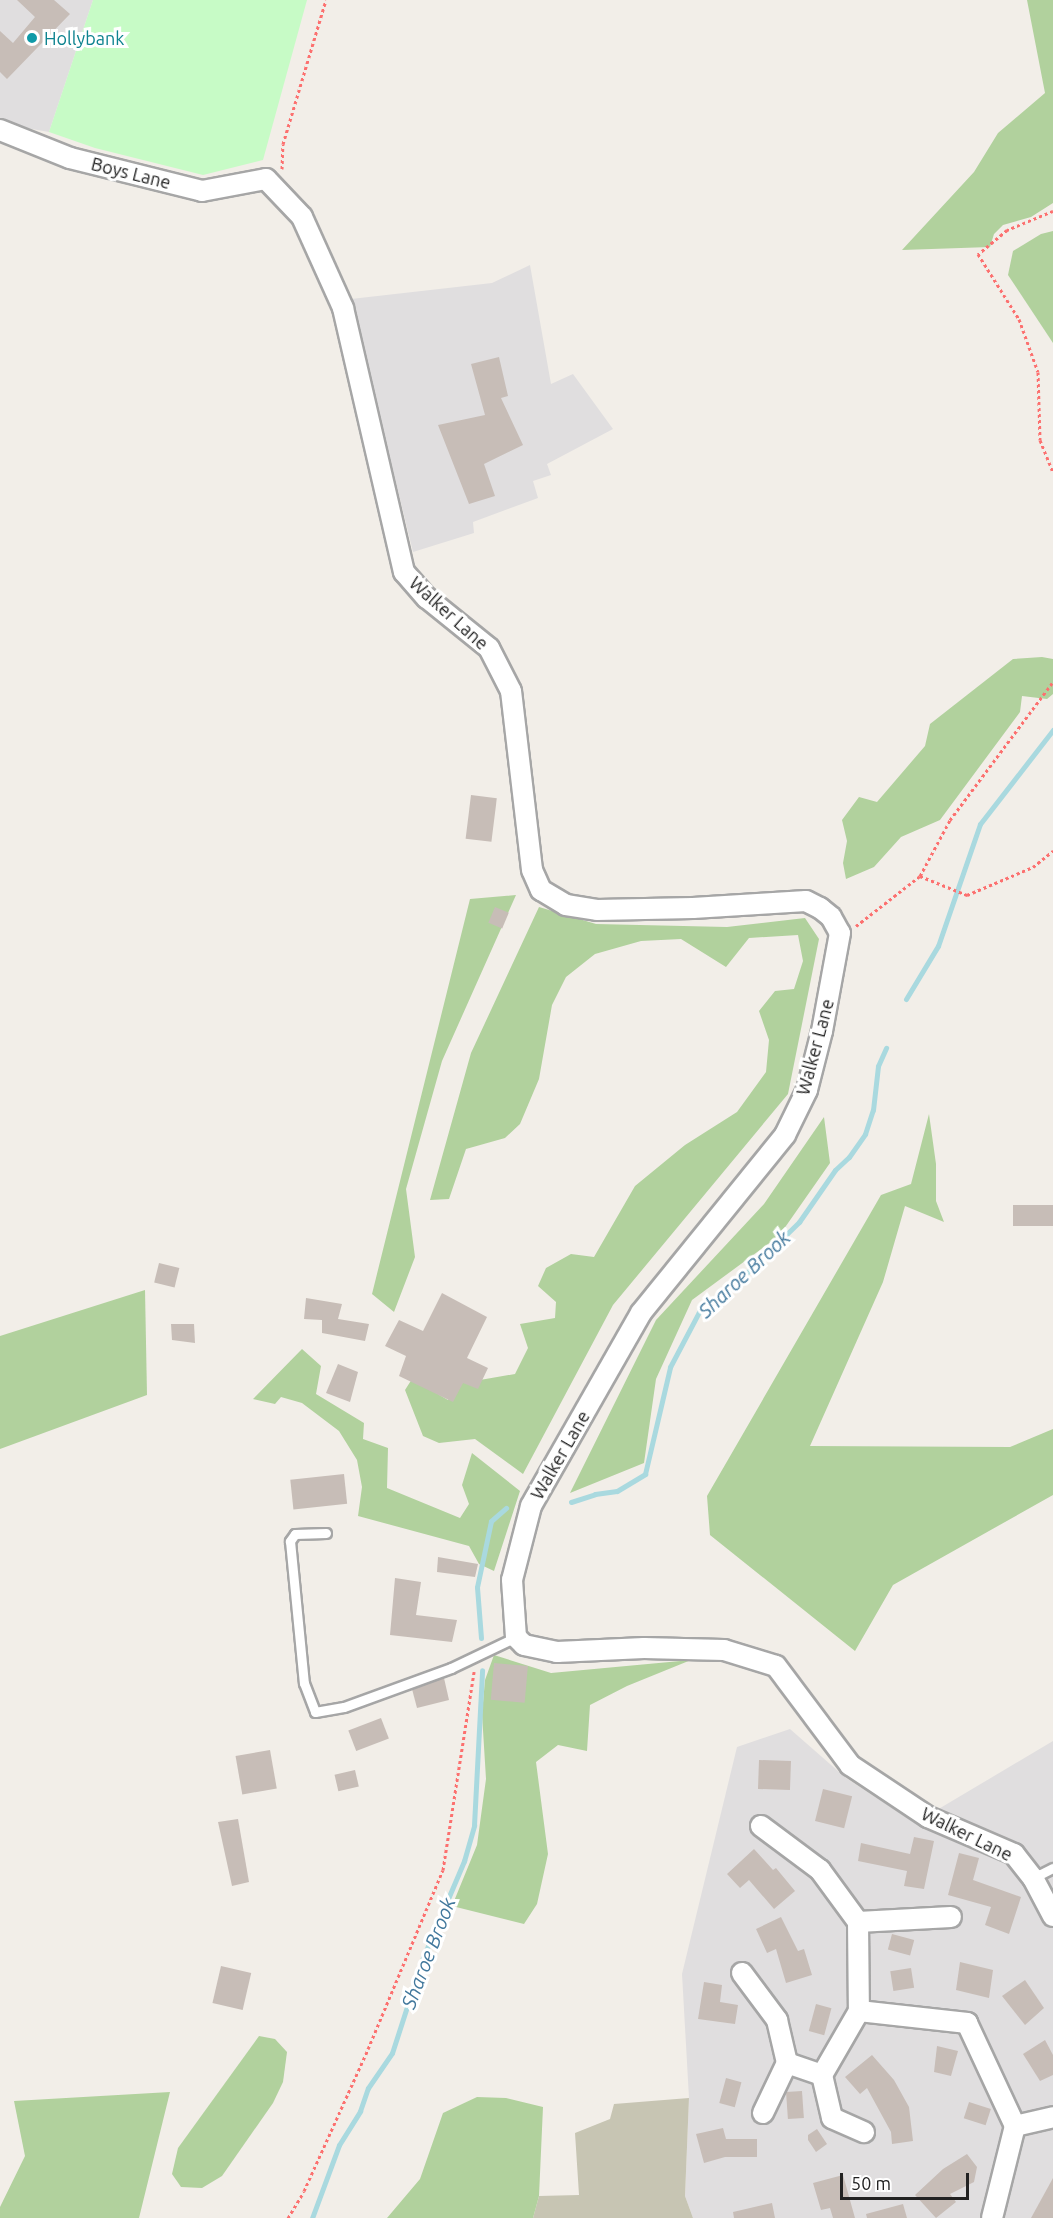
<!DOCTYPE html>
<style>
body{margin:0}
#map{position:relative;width:1053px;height:2218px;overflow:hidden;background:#f2eee8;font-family:Ubuntu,sans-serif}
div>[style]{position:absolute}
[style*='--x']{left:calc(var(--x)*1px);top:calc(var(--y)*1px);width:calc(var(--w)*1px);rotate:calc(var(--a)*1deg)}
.residential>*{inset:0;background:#e0dedf}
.construction>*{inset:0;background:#c7c5b3}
.forest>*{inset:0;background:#b1d19d}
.park>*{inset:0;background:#c7fbc6}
.stream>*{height:5px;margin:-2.5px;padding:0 2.5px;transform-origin:2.5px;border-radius:2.5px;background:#a9d9df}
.building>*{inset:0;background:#c7bdb7;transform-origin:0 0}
.path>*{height:3px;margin-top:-1.5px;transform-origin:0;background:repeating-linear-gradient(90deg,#fc706f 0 3px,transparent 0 6px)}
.roads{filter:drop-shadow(2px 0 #a6a6a6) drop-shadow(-2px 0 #a6a6a6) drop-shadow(0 2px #a6a6a6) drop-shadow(0 -2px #a6a6a6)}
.lane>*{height:9px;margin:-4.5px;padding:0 4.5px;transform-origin:4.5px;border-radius:4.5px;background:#fff}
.street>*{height:20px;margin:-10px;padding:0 10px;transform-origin:10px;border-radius:10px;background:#fff}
.dots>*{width:16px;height:16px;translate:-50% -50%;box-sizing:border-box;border:3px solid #fff;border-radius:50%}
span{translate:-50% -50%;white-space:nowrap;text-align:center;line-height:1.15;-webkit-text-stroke:6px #fff;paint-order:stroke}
.culture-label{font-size:18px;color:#0d838f}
.left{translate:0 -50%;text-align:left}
.street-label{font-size:18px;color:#222}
.water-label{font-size:20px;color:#42789c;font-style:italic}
.scale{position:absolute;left:840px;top:2173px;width:129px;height:27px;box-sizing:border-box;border:3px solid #222;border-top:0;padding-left:8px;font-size:18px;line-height:21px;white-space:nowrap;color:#222;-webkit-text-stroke:4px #fff;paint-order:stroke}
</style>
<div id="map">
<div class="residential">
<div style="clip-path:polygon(0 0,93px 0,49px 132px,21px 127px,0 120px)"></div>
<div style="clip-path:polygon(530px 265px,551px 384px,573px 374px,613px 429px,547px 464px,551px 475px,533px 481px,538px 498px,473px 522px,474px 533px,413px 552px,351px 299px,492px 283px)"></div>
<div style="clip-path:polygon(790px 1729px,846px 1778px,915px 1823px,1053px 1741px,1053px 2218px,693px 2218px,685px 2196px,689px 2098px,682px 1974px,737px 1747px)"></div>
</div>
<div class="construction">
<div style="clip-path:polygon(689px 2098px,685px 2196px,693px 2218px,533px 2218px,539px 2196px,579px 2195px,575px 2133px,610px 2119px,614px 2104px)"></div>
</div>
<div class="forest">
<div style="clip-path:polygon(1027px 0,1053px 0,1053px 203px,1031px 217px,1003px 225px,994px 234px,990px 247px,902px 250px,974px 172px,998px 133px,1045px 93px)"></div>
<div style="clip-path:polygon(1053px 231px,1053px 343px,1008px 275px,1013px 251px,1041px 234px)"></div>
<div style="clip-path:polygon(1042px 657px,1053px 659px,1053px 694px,1047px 699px,1022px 696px,1020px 712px,940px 820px,901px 837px,874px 867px,846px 879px,843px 863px,847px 841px,842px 820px,859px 797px,877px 802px,925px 746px,930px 724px,1013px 659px)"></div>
<div style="clip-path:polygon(516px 895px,442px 1061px,406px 1189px,415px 1257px,394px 1312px,372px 1294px,470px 899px)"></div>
<div style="clip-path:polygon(539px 907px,596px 924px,727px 927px,805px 918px,819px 939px,788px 1094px,613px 1305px,523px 1474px,475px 1439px,439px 1443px,423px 1436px,405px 1390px,412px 1379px,448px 1400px,457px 1384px,515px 1374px,528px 1348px,520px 1324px,555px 1318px,556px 1302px,538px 1286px,546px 1268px,571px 1254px,594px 1257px,635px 1186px,685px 1145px,737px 1112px,766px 1072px,769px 1040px,759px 1011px,775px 991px,794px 989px,803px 961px,798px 935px,749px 938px,726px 967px,681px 939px,641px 941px,595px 954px,566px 977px,552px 1005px,539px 1079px,520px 1124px,505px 1138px,466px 1149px,449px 1199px,430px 1200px,471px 1053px)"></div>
<div style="clip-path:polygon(929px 1114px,936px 1164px,936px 1201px,944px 1222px,905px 1206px,883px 1282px,810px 1446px,1010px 1447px,1053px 1429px,1053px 1495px,893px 1585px,855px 1651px,710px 1535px,707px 1496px,881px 1195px,911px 1184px)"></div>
<div style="clip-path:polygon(824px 1117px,830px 1163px,779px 1236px,692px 1300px,656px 1379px,644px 1463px,570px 1493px,656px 1320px,764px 1204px)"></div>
<div style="clip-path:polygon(145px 1290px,147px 1395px,0 1449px,0 1336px)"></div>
<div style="clip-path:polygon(302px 1349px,321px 1366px,316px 1394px,364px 1423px,363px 1439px,388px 1448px,387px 1488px,460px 1518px,469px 1504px,462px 1485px,472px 1453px,520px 1491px,494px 1571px,479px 1564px,469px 1546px,358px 1516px,362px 1487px,357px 1460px,339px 1431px,302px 1403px,281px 1397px,275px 1404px,253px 1399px)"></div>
<div style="clip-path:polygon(494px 1655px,551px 1673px,691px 1660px,627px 1686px,590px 1705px,587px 1751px,558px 1745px,536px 1762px,548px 1854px,537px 1904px,524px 1924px,452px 1906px,477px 1845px,486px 1779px,482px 1714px,485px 1680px)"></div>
<div style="clip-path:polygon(259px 2036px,275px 2039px,287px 2052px,283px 2082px,273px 2103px,222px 2176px,202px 2188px,181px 2187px,172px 2174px,178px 2148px)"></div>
<div style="clip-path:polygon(170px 2092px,139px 2218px,0 2218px,0 2207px,25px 2156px,14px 2101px)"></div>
<div style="clip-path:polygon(477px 2097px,506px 2098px,543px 2107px,539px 2196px,533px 2218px,387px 2218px,420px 2179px,443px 2113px)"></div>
</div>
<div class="park">
<div style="clip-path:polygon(93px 0,307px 0,263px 160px,203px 175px,95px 148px,49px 132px)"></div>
</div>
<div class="stream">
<div style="--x:906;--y:999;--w:62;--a:-58.9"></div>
<div style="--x:938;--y:946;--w:129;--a:-71"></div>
<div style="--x:980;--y:824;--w:119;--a:-52.2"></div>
<div style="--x:571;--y:1502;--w:25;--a:-18"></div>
<div style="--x:595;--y:1494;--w:22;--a:-8"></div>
<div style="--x:617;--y:1491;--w:33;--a:-31"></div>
<div style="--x:645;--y:1474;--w:110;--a:-76.8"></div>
<div style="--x:670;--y:1367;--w:62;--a:-62.2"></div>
<div style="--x:699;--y:1312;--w:37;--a:-36"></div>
<div style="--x:729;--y:1290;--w:98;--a:-44.2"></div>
<div style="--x:799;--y:1222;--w:63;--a:-55.3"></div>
<div style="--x:835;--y:1170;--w:19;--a:-43"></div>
<div style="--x:849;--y:1157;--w:28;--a:-55"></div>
<div style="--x:865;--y:1134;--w:25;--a:-72"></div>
<div style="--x:873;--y:1110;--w:44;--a:-83.5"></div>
<div style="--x:878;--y:1066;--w:20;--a:-66"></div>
<div style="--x:481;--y:1638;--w:51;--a:-94.5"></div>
<div style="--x:477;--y:1587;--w:67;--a:-78"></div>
<div style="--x:491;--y:1521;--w:20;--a:-41"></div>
<div style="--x:312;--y:2218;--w:78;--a:-69.7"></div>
<div style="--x:339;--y:2145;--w:40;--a:-58"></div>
<div style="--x:360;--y:2111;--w:24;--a:-71"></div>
<div style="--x:368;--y:2088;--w:42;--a:-55.6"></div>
<div style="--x:392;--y:2053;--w:98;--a:-72.1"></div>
<div style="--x:422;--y:1960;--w:108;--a:-67"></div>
<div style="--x:464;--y:1861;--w:37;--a:-74"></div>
<div style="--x:474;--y:1825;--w:155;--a:-87"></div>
</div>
<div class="building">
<div style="clip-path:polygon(17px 0,54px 0,70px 14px,7px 79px,0 72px,0 31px,13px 43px,35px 17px)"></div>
<div style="clip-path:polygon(499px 357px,508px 396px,501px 398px,523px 445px,484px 464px,495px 496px,469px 504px,438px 425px,485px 415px,471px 364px)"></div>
<div style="left:471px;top:795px;width:26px;height:44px;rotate:7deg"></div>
<div style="left:495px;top:907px;width:15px;height:17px;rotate:23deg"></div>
<div style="left:1053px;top:1205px;width:21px;height:40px;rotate:90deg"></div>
<div style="left:159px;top:1263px;width:21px;height:20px;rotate:14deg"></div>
<div style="clip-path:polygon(442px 1293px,487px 1317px,467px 1358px,488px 1368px,478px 1389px,463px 1383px,453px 1402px,399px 1376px,406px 1356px,385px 1346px,399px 1320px,423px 1331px)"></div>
<div style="clip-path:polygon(306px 1298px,342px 1304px,338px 1319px,369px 1324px,365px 1341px,322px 1333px,322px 1320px,304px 1319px)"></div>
<div style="clip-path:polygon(171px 1324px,194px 1324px,195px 1343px,172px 1340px)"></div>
<div style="clip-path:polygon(338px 1364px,358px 1372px,350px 1402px,326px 1393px)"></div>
<div style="left:344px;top:1474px;width:30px;height:54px;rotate:84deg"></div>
<div style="clip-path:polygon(438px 1557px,478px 1564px,475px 1577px,437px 1572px)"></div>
<div style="clip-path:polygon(395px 1578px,421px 1582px,416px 1615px,457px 1620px,452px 1642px,390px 1635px)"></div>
<div style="left:494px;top:1663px;width:34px;height:37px;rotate:5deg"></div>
<div style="clip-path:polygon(444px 1678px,449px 1700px,417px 1708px,412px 1689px)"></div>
<div style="left:381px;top:1718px;width:22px;height:35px;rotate:69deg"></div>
<div style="left:270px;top:1750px;width:39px;height:35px;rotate:80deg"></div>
<div style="left:759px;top:1760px;width:32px;height:29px;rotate:2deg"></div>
<div style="left:355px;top:1770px;width:17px;height:21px;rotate:77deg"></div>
<div style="left:823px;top:1789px;width:30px;height:33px;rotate:14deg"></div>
<div style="clip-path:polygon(238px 1819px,249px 1882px,232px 1886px,218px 1822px)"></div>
<div style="clip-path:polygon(914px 1837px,934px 1841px,924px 1889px,904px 1886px,907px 1871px,858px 1861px,861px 1843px,910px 1854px)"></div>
<div style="clip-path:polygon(754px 1849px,773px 1870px,776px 1868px,795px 1891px,774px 1909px,749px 1880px,740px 1888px,727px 1874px)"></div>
<div style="clip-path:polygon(959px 1853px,979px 1858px,973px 1880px,1021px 1897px,1009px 1934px,985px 1925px,991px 1907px,948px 1895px)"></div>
<div style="clip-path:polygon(781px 1917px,798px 1951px,804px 1949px,812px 1975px,786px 1983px,776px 1949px,767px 1953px,756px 1929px)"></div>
<div style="left:892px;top:1934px;width:23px;height:16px;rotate:15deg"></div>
<div style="clip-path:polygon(960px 1962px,993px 1970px,989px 1998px,956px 1990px)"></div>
<div style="left:221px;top:1966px;width:31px;height:38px;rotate:13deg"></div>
<div style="left:911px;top:1968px;width:20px;height:21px;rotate:81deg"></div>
<div style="clip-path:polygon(1025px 1980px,1044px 2008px,1025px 2025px,1002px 1996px)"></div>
<div style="clip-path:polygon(704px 1982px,722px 1985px,720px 2002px,738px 2005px,735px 2024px,698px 2019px)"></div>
<div style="left:816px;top:2004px;width:16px;height:28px;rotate:15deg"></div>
<div style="clip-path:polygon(1045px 2040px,1053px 2055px,1053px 2075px,1040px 2081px,1023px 2054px)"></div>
<div style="clip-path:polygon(937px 2046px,958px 2051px,951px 2076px,934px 2072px)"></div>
<div style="clip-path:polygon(872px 2055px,894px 2080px,909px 2107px,913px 2141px,892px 2144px,891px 2132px,867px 2088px,860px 2094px,845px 2077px)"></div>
<div style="left:726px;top:2078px;width:16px;height:26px;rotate:15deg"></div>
<div style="left:802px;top:2091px;width:27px;height:16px;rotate:86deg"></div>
<div style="left:969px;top:2102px;width:23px;height:17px;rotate:18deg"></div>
<div style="clip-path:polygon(723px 2128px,726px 2139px,757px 2139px,757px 2157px,725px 2157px,704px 2163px,696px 2134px)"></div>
<div style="clip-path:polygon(817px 2129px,827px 2144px,816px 2152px,808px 2140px,808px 2135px)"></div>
<div style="clip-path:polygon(967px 2154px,977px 2167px,974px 2182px,950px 2194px,956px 2202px,936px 2218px,915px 2195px,943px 2169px)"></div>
<div style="clip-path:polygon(843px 2175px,855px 2218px,833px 2218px,830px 2208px,821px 2210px,813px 2183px)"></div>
<div style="clip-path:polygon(1053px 2178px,1053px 2218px,1031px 2218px)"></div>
<div style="clip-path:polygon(772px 2203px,775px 2218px,734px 2218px,733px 2212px)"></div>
<div style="clip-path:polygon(903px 2204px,907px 2218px,867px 2218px,866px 2214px)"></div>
</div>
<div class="path">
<div style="--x:282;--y:169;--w:25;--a:-88"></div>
<div style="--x:283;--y:144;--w:150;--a:-73.4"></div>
<div style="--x:1053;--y:211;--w:50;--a:157.6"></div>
<div style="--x:1007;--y:230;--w:38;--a:140"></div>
<div style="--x:978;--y:254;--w:77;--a:57.8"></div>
<div style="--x:1019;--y:319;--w:56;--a:70.3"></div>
<div style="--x:1038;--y:372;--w:68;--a:88.3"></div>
<div style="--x:1040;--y:440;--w:35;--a:68"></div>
<div style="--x:920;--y:876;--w:64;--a:-61.8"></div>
<div style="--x:950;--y:820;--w:172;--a:-53.3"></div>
<div style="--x:856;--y:926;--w:81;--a:-38"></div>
<div style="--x:920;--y:876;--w:51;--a:22"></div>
<div style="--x:967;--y:895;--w:72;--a:-23"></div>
<div style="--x:1033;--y:867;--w:26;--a:-39"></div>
<div style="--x:288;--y:2218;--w:31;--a:-59"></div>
<div style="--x:304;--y:2191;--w:156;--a:-65.7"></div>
<div style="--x:368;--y:2049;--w:194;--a:-67.3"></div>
<div style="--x:443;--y:1870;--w:201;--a:-81.1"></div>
</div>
<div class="roads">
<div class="lane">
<div style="--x:326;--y:1533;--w:31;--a:178"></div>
<div style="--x:295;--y:1534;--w:9;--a:126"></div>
<div style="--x:290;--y:1541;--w:143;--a:84.4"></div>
<div style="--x:304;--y:1683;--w:31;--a:69"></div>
<div style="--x:315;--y:1712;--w:29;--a:-10"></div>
<div style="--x:344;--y:1707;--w:114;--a:-20"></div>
<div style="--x:451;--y:1668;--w:72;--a:-25.5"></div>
<div style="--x:1033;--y:1878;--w:22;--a:-27"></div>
</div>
<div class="street">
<div style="--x:0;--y:130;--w:75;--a:21.8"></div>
<div style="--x:70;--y:158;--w:136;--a:14"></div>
<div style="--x:202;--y:191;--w:65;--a:-10.6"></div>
<div style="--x:266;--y:179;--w:52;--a:46.5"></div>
<div style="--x:302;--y:217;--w:100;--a:65.7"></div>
<div style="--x:343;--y:308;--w:271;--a:77"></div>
<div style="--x:404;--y:572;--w:35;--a:49"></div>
<div style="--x:427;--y:598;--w:80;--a:38.9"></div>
<div style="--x:489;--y:648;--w:48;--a:62.9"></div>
<div style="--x:511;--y:691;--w:180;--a:83.3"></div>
<div style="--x:532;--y:870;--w:22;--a:66"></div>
<div style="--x:541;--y:890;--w:29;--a:31"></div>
<div style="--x:566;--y:905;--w:31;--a:9"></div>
<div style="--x:597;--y:910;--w:96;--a:-1.2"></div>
<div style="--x:693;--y:908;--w:113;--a:-3.5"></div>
<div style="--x:806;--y:901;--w:16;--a:27"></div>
<div style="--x:820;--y:908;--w:14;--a:39"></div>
<div style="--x:831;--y:917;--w:18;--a:61"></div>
<div style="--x:840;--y:933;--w:100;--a:100.4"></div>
<div style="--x:822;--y:1031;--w:61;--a:104.3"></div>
<div style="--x:807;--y:1090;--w:50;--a:116.1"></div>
<div style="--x:785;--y:1135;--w:229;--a:129"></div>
<div style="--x:641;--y:1313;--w:222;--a:119.7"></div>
<div style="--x:531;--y:1506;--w:76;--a:104.4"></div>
<div style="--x:512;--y:1580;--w:57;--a:86"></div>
<div style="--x:516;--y:1637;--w:11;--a:45"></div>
<div style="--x:524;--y:1645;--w:34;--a:12"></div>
<div style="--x:557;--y:1652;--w:87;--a:-2.6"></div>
<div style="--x:644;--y:1648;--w:80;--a:1.4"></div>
<div style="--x:724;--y:1650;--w:54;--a:17.1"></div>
<div style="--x:776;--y:1666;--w:124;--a:53.2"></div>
<div style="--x:850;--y:1765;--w:94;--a:33.7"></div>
<div style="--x:928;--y:1817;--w:94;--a:23.3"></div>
<div style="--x:1014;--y:1854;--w:31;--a:52"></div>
<div style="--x:1033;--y:1878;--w:43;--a:62.2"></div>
<div style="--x:761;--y:1826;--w:74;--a:36.7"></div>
<div style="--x:820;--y:1870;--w:64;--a:53.8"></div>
<div style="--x:858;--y:1922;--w:89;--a:89.4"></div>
<div style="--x:859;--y:2011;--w:109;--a:6.3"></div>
<div style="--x:967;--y:2023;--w:114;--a:65"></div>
<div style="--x:858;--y:1922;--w:93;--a:-3.1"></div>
<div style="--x:742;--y:1973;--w:59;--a:53.3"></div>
<div style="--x:777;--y:2020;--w:44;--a:76.9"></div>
<div style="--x:787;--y:2063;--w:37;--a:19"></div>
<div style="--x:822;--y:2075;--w:74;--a:-60"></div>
<div style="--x:822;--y:2075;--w:44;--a:76.9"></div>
<div style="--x:832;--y:2118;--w:35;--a:24"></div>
<div style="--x:763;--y:2113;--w:55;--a:-64.4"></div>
<div style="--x:992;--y:2218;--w:95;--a:-76"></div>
<div style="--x:1015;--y:2126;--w:39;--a:-13"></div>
</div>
</div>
<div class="dots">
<div style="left:32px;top:38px;background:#0f9aa8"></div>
</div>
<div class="culture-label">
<span class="left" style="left:44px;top:38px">Hollybank</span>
</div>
<div class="street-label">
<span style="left:131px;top:173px;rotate:14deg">Boys Lane</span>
<span style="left:449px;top:613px;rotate:42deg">Walker Lane</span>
<span style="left:815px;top:1047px;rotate:-75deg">Walker Lane</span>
<span style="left:560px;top:1455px;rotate:-60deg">Walker Lane</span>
<span style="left:967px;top:1834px;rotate:26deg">Walker Lane</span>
</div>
<div class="water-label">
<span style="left:744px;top:1274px;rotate:-43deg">Sharoe Brook</span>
<span style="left:428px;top:1953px;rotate:-69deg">Sharoe Brook</span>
</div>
<div class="scale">50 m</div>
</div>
